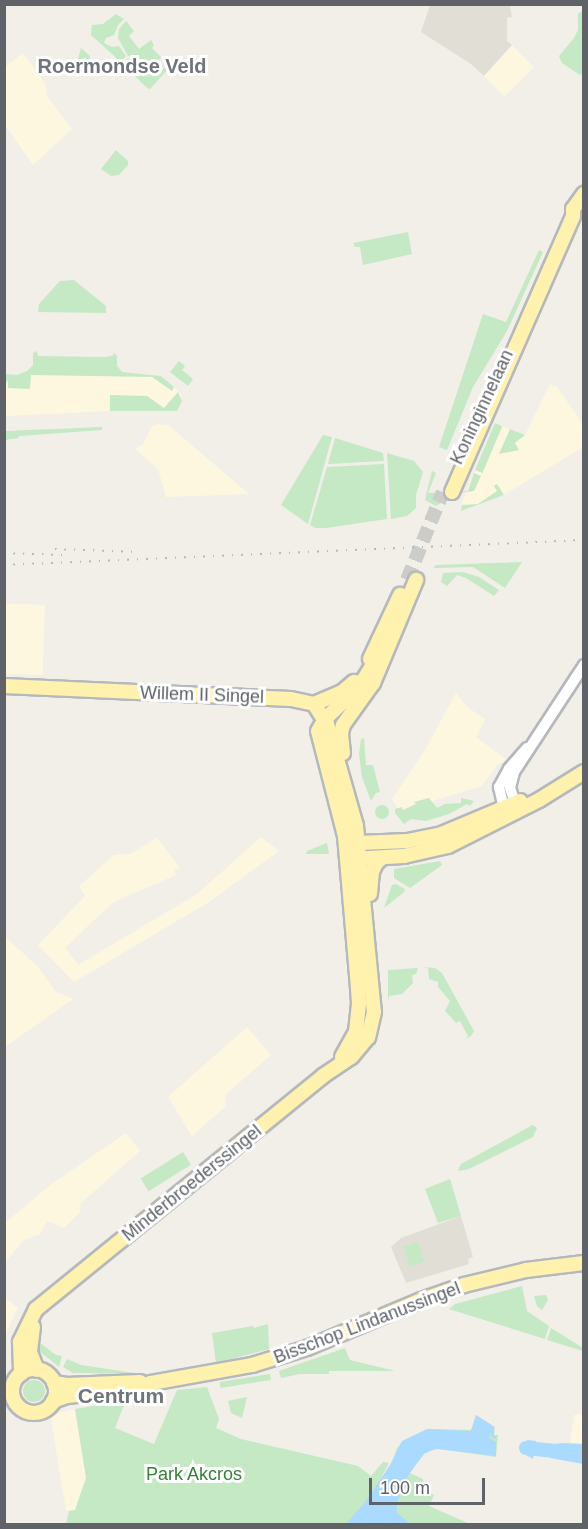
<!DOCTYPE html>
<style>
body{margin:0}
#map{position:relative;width:588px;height:1529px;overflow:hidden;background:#f1efe8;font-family:Helvetica,sans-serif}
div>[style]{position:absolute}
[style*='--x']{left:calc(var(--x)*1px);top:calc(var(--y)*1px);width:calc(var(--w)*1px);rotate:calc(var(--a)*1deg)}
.commercial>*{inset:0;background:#fef7e0;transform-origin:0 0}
.education>*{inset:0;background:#e1ded6}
.green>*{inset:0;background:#c5e8c5;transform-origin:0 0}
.round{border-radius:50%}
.water>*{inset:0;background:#aadaff}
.river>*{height:14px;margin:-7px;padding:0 7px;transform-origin:7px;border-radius:7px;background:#aadaff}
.major-tunnel>*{height:14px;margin-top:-7px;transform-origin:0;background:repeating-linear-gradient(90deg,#ccccc8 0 14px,transparent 0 21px)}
.roads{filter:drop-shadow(2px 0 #b5b8bc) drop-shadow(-2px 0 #b5b8bc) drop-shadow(0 2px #b5b8bc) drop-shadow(0 -2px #b5b8bc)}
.minor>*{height:10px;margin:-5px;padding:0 5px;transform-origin:5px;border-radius:5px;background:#fff}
.major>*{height:14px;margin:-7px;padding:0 7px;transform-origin:7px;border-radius:7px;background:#fff2af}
.major>.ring{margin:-7px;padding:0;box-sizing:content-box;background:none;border:14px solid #fff2af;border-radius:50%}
.rail>*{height:2px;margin-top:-1px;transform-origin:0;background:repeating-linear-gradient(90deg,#b6b7b8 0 1.5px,transparent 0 9.5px)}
span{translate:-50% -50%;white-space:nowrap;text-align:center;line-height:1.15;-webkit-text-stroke:6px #fff;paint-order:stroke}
.street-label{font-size:18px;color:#5f6368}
.park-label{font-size:18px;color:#348238}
.neighbourhood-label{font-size:20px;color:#70757a;font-weight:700}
.quarter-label{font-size:21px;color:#70757a;font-weight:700}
.frame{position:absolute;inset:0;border:6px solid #5f6368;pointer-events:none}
.scale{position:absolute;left:369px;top:1478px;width:116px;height:27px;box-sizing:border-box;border:3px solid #5f6368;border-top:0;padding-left:8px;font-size:18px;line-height:21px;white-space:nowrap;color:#5f6368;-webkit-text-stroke:4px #fff;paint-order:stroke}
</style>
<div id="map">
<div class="commercial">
<div style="left:512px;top:45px;width:31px;height:42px;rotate:45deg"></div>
<div style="clip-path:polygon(23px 53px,45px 83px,47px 96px,72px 129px,33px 165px,5px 125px,5px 67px)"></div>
<div style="clip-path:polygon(33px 353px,38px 356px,116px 367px,122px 372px,161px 376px,181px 394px,182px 401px,177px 411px,133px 410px,5px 416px,4px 374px,17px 375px,27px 371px,33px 365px)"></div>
<div style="clip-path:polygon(550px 384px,557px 387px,583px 424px,583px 447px,504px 495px,461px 511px,463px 500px,495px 423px,525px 435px)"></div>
<div style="clip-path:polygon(157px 424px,168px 425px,249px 494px,166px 497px,158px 469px,135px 449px,143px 444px,152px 426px)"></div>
<div style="left:45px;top:605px;width:70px;height:40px;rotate:92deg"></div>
<div style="clip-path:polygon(456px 693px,467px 707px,485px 719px,476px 737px,507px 760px,497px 765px,482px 786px,399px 811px,392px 799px,425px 750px)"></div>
<div style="clip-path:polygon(261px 837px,279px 851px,209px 902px,74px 982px,38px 945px,85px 896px,79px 886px,114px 855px,130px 854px,157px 838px,180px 868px,174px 870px,176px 875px,114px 902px,94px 920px,65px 948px,78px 965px,197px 894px)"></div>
<div style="clip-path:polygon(4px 936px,37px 966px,56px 992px,73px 999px,5px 1047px)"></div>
<div style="clip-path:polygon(247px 1027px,271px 1055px,225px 1095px,226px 1106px,192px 1136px,168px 1097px)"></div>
<div style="clip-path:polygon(126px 1133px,140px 1151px,81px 1203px,80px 1212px,64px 1228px,47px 1221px,40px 1234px,24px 1240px,5px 1262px,5px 1223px,49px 1186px)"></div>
<div style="clip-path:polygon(5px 1298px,18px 1308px,5px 1334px)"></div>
<div style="clip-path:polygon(75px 1409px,86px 1478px,75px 1510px,66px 1511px,51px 1418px,57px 1413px)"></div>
<div style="clip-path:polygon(583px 1414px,583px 1444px,570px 1443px,574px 1415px)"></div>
</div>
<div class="education">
<div style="clip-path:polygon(430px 5px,513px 5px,510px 6px,512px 17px,507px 18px,507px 41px,512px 45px,484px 76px,471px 64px,421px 32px)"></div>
<div style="clip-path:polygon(461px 1216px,473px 1257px,468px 1259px,469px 1264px,406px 1283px,391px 1247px,401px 1238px)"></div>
</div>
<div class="green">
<div style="clip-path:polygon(583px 10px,583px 73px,580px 75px,562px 63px,559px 56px,574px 38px,578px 30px,578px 14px)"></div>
<div style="clip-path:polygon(116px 14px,124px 19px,118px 25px,114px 35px,106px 38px,104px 43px,112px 47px,119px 46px,126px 56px,121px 62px,91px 35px,92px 25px,103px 24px)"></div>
<div style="clip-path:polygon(126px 21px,134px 31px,129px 36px,139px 49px,151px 40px,154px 45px,152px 48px,162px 58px,158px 60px,140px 60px,128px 56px,118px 38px,119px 29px)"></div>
<div style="clip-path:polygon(81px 48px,90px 56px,88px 70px,78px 76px,75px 71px)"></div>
<div style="clip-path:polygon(128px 58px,140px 63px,162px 65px,167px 70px,150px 89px,147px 88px,123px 64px)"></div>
<div style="clip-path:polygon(116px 150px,128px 161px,128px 165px,119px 175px,111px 176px,101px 169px)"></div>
<div style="clip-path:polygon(408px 232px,412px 254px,363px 265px,360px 247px,355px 247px,353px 243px)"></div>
<div style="clip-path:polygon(539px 250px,543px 252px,507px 331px,473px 387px,447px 450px,439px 447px,483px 314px,506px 322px)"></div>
<div style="clip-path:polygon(74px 280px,106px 306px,106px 313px,38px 312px,39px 304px,60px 281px)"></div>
<div style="clip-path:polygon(37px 351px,38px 356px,106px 357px,114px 355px,113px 352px,117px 356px,117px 366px,122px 372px,161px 376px,174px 387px,172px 391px,152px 377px,31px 375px,30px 389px,8px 388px,8px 380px,5px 385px,5px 374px,17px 375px,27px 371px,33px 365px,33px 353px)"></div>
<div style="clip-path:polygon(179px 361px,185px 366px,182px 370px,193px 379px,188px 386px,170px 372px)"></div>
<div style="clip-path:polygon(178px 392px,182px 401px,177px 411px,110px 411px,110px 395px,147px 396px,164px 408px)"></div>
<div style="left:495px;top:423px;width:8px;height:51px;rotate:23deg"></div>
<div style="clip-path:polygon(102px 427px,102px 430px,19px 436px,19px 438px,5px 440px,5px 431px)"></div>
<div style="clip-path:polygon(510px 429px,525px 435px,515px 443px,519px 450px,499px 454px)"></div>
<div style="clip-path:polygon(323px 435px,332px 437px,308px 524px,281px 505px)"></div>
<div style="clip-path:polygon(335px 438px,383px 453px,384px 461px,328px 464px)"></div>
<div style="clip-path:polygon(387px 453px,414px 461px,423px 472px,416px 495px,416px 508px,407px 516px,391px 519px)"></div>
<div style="clip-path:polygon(384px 464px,387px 519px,326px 528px,315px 528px,310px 525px,327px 467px)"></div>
<div style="clip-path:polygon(432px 471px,436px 473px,428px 493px,468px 491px,474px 473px,481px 476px,474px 491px,456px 493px,436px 506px,425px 500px)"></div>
<div style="clip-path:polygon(497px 484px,504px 495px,461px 511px,462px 505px,478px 504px,497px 491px,494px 486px)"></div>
<div style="clip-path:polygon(522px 562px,505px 588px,473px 567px,434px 568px,435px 565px)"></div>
<div style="clip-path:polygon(463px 572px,479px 577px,499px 590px,494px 596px,466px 578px,457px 575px,447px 586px,441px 582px,443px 573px)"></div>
<div style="clip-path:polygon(364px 738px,366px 765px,373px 765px,380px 792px,376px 793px,371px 801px,362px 777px,359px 754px,361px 739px)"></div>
<div style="clip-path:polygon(429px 798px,437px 808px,445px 804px,461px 803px,461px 798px,474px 801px,470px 806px,467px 804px,449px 814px,426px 821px,411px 819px,404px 824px,395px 813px,395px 809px,402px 807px,403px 810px,416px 804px,414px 802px)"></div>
<div class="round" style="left:375px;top:805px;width:14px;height:14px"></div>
<div style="clip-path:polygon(327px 843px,329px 854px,306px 854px,307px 851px)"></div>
<div style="clip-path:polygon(440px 861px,442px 865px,410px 888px,394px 878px,394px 869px)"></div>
<div style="clip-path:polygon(396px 884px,405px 889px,404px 892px,384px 908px,392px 885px)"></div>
<div style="clip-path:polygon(423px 967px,435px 968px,442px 973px,474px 1031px,471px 1036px,465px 1039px,468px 1036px,460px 1021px,456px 1023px,445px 1011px,450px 1001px,438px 987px,438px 982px,429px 979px,428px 968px)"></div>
<div style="clip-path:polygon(418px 968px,416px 974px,412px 975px,413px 983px,402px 994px,389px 996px,388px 1001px,388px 970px)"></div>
<div style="clip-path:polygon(533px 1125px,537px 1128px,533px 1137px,469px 1169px,458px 1171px,461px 1164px)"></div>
<div style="left:183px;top:1152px;width:15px;height:50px;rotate:58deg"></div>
<div style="clip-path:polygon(450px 1179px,461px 1216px,438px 1223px,425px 1189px)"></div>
<div style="left:418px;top:1242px;width:21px;height:15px;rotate:73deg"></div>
<div style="clip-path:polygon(522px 1286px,527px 1311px,549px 1326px,545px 1339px,449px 1309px,455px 1304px)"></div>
<div style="clip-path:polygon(546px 1295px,548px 1300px,542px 1310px,537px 1306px,534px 1296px)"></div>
<div style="clip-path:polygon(268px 1324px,269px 1349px,216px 1363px,212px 1333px,253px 1326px,254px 1328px)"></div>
<div style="clip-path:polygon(551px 1328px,583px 1348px,583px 1351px,547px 1340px)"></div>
<div style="clip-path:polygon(39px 1334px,40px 1343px,56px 1355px,62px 1356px,59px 1367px,38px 1350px)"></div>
<div style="clip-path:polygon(345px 1348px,350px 1360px,395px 1371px,329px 1371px,329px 1374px,300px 1374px,281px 1378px,279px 1371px)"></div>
<div style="clip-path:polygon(67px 1359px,81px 1365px,141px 1374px,73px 1373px,63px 1367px)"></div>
<div style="left:270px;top:1374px;width:6px;height:51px;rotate:81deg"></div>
<div class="round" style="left:23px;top:1380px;width:22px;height:22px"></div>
<div style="clip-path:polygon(207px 1387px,219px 1419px,216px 1428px,241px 1439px,358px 1466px,371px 1476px,383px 1462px,389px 1463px,380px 1480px,391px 1466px,397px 1448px,403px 1441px,429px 1429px,471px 1430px,476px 1415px,495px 1427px,494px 1435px,498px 1435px,496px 1457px,433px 1448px,424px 1451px,410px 1473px,423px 1479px,425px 1491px,434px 1495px,429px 1506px,470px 1524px,66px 1524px,69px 1511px,75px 1510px,86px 1478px,75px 1409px,126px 1400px,115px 1428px,154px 1444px,177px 1390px)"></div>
<div style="clip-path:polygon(247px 1397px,242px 1418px,231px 1413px,228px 1401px)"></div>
</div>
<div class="water">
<div style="clip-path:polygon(476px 1415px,494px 1427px,494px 1435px,497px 1439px,491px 1437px,491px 1432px,489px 1438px,496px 1442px,496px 1456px,437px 1449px,430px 1451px,424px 1454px,409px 1474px,397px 1502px,397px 1513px,410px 1524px,346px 1524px,366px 1501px,390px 1465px,402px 1441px,427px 1429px,471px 1431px)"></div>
<div style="clip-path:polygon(527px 1440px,536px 1441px,533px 1459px,526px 1455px)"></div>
<div style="clip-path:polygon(563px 1443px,583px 1444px,583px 1464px,550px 1458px,554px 1444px)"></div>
</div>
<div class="river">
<div style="--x:526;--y:1448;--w:58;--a:5.9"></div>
</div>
<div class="major-tunnel">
<div style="--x:407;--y:580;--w:95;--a:-67.8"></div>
</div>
<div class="roads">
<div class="minor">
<div style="--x:527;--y:748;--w:28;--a:131"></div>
<div style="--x:509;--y:769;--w:21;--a:119"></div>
<div style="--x:499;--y:787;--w:22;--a:77"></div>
<div style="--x:504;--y:808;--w:11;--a:34"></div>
<div style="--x:513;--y:814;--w:11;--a:-80"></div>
<div style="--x:515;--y:803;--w:16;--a:-108"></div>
<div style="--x:510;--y:788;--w:16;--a:-76"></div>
<div style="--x:514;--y:772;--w:128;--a:-56.8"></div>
</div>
<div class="major">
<div style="--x:452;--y:492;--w:301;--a:-66.3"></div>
<div style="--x:573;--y:216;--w:7;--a:-90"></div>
<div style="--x:573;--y:209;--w:19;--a:-54"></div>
<div style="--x:370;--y:659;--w:71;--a:-64.9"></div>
<div style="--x:4;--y:686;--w:287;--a:2.6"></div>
<div style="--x:291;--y:699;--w:24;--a:12"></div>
<div style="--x:314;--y:704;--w:24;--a:57"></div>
<div style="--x:327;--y:724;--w:106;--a:74.1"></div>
<div style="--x:356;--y:826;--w:187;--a:84.5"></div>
<div style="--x:374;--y:1012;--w:26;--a:103"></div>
<div style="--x:368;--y:1037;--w:26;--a:130"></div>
<div style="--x:351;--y:1057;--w:34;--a:146"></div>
<div style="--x:323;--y:1076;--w:370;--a:140.9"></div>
<div style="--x:36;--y:1309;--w:37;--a:116"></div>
<div style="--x:20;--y:1342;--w:32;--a:88"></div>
<div style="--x:314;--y:704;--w:30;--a:-23"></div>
<div style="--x:342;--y:692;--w:16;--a:-40"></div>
<div style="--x:343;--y:753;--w:20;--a:-96"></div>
<div style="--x:341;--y:733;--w:8;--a:-76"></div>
<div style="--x:343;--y:725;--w:52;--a:-54.5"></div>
<div style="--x:373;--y:683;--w:112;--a:-67.3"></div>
<div style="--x:352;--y:847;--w:7;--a:-34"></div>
<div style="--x:358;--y:843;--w:49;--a:-2.3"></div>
<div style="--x:407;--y:841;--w:33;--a:-11"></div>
<div style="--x:439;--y:835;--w:88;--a:-22.8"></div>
<div style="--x:351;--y:859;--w:53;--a:-3.2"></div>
<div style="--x:404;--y:856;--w:45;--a:-12.8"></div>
<div style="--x:448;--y:846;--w:102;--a:-26.8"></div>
<div style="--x:539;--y:800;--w:53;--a:-31.9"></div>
<div style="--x:370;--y:894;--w:22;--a:-85"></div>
<div style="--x:372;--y:872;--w:10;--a:-66"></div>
<div style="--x:376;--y:863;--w:8;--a:-40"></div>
<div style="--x:342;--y:1057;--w:29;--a:-61"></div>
<div style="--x:356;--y:1032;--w:29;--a:-84"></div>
<div style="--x:359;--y:1003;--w:27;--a:-94"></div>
<div style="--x:357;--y:976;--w:141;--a:-94.9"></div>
<div style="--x:345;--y:836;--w:108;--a:-104.4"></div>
<div style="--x:318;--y:731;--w:14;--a:-60"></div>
<div style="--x:325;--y:719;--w:47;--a:-43.3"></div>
<div style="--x:359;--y:687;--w:26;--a:-58"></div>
<div style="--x:373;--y:665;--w:11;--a:-85"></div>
<div style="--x:33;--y:1327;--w:25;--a:97"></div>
<div style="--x:30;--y:1352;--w:19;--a:69"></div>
<div class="ring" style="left:12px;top:1369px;width:30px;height:30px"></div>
<div style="--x:54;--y:1383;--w:13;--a:9"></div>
<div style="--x:67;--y:1385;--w:73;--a:-2.4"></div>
<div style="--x:53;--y:1401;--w:15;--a:-20"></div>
<div style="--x:67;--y:1396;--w:68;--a:-5.9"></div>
<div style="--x:135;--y:1389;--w:17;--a:-21"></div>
<div style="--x:151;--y:1383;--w:103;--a:-10.1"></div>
<div style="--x:252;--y:1365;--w:58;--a:-17.2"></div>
<div style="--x:307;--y:1348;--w:124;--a:-22.8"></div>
<div style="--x:421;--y:1300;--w:46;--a:-19.2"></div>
<div style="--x:464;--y:1285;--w:64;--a:-13.6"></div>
<div style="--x:526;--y:1270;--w:58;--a:-6.9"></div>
</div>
</div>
<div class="rail">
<div style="--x:55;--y:549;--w:84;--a:2"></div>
<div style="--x:4;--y:553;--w:60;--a:1.9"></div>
<div style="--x:4;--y:565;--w:581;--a:-2.47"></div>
</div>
<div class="street-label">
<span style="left:482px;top:407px;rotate:-65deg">Koninginnelaan</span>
<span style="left:202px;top:695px;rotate:2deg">Willem II Singel</span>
<span style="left:192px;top:1183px;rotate:-39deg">Minderbroederssingel</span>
<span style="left:367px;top:1323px;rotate:-21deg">Bisschop Lindanussingel</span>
</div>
<div class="park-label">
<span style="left:194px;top:1474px">Park Akcros</span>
</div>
<div class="neighbourhood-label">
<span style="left:122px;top:66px">Roermondse Veld</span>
</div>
<div class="quarter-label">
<span style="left:121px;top:1396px">Centrum</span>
</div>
<div class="frame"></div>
<div class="scale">100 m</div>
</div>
